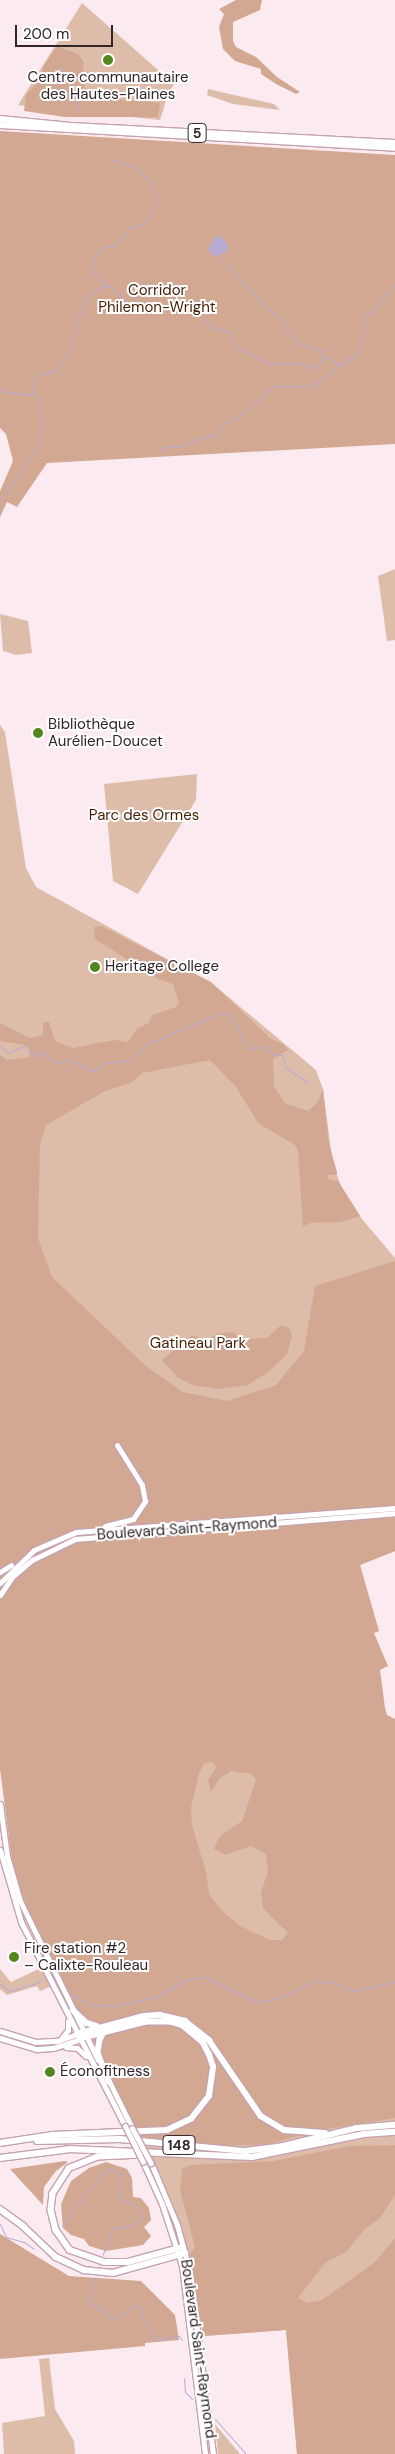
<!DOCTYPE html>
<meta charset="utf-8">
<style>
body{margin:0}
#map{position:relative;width:395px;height:2454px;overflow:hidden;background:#fbebf1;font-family:"DM Sans",sans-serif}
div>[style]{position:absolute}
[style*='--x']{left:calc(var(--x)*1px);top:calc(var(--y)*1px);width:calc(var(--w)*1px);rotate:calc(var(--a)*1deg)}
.green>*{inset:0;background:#debcaa}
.forest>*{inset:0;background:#d2a892}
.water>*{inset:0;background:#b7abd4}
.stream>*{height:1px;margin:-0.5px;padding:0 0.5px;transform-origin:0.5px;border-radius:0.5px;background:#b7abd4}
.roads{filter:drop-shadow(1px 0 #c5a2af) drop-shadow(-1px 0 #c5a2af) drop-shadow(0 1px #c5a2af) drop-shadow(0 -1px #c5a2af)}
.secondary>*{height:5px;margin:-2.5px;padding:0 2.5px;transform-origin:2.5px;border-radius:2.5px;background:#fff}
.trunk>*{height:5.5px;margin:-2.75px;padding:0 2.75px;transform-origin:2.75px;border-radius:2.75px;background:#fff}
.motorway>*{height:6px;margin:-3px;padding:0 3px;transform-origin:3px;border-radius:3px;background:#fff}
.bridges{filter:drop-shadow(1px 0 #c5a2af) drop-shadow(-1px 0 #c5a2af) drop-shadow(0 1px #c5a2af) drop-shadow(0 -1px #c5a2af)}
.secondary-bridge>*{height:5px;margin:-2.5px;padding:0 2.5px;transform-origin:2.5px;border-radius:2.5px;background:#fff}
.dots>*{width:14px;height:14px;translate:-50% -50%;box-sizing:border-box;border:2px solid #fff;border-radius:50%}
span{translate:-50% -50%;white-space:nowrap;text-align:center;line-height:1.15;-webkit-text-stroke:4px #fff;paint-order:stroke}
.shield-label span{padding:1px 4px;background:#fff;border:1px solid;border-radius:4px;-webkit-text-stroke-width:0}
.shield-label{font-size:14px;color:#32252a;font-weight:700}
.poi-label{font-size:15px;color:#32252a}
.left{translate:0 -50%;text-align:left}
.park-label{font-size:15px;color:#451e04}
.street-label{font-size:15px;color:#32252a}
.scale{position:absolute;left:15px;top:25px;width:98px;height:22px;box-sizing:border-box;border:2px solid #32252a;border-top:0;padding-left:6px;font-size:15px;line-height:18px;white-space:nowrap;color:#32252a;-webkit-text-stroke:4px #fff;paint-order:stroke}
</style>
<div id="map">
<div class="green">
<div style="clip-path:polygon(82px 3px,174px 84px,168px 94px,160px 120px,18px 105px)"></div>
<div style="clip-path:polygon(208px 89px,274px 104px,280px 110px,233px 104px,207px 95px)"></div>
<div style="clip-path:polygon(395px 569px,395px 640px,387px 641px,378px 576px)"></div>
<div style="clip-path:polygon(0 614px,28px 621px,32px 653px,16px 655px,3px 651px)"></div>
<div style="clip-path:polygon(0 725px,5px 732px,26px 868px,36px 887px,214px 985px,316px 1070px,323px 1089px,332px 1158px,340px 1184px,362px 1219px,395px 1258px,395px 1551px,360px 1565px,395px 1784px,395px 2454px,297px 2454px,286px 2330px,203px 2336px,186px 2243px,166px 2189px,32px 1921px,17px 1880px,0 1768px)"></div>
<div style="clip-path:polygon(197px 774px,196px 800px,138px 894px,113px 881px,104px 784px)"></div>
<div style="clip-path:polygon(43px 1967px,52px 1986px,40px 1991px,37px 1986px,7px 1995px,0 1989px,0 1969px,11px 1982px)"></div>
<div style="clip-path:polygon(49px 2358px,55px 2409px,74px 2441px,75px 2454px,4px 2454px,2px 2423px,45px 2416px,39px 2359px)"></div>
<div style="clip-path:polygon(215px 2424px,240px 2454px,218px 2454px)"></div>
</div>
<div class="forest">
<div style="clip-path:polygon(236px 0,262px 0,260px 10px,233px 22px,233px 41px,236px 47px,256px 57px,277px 77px,300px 92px,296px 94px,276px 84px,261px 74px,261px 69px,235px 61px,223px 49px,219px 27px,224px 14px,219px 9px)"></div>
<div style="clip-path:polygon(57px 46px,78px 54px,84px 62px,82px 77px,85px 88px,108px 98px,160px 103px,158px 117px,65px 117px,24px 111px,26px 95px,41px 79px,43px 67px)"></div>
<div style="clip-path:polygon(0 131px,395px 155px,395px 444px,47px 463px,17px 507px,7px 502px,0 517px,0 491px,13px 461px,6px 434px,0 428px)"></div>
<div style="clip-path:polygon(evenodd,101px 926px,211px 982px,271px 1039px,283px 1044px,288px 1050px,273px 1059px,274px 1087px,286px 1104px,308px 1111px,317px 1103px,323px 1089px,329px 1144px,337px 1172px,336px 1175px,328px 1175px,328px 1179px,338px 1181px,360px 1216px,340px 1222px,310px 1223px,303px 1227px,298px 1151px,295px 1145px,258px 1123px,236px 1087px,210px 1060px,142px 1073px,133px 1082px,105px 1091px,46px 1125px,40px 1144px,38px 1238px,52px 1277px,147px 1367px,183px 1392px,227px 1401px,276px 1385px,304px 1351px,315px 1286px,395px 1261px,395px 1551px,360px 1565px,379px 1631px,374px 1633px,388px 1666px,380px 1670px,385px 1708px,387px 1715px,395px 1719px,395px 2118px,320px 2130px,268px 2144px,226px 2146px,140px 2137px,32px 1921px,17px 1880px,11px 1854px,0 1768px,0 1055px,7px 1060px,30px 1057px,29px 1048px,24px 1045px,0 1041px,0 1023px,30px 1038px,43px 1035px,43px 1022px,49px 1022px,55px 1041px,73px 1048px,114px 1040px,128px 1042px,138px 1028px,149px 1023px,152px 1015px,176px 1007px,179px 1003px,173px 984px,158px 979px,95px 939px,94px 927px,101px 926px,209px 1762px,214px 1763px,216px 1768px,208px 1780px,211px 1792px,219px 1779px,231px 1771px,252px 1774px,256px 1780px,242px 1821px,219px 1837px,214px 1849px,225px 1855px,251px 1846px,266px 1854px,268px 1871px,261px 1893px,263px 1908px,288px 1933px,282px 1940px,270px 1940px,240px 1926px,220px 1909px,209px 1894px,206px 1872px,192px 1825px,191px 1808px,199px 1773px,204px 1764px,209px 1762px)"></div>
<div style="clip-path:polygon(281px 1325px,289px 1328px,292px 1336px,287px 1354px,268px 1372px,248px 1385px,217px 1389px,193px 1385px,178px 1378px,162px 1360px,192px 1335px,209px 1341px,215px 1334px,232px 1332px,244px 1339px,267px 1338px)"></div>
<div style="clip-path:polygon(395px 2145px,395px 2195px,380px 2218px,365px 2229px,346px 2252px,325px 2263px,298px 2298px,307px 2303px,322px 2300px,375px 2262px,395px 2238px,395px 2454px,297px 2454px,286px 2330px,203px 2336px,189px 2256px,195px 2247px,180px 2190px,182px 2169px,191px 2165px,274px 2161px,349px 2146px)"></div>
<div style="clip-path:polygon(65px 2161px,68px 2162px,56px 2171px,44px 2187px,43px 2205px,10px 2169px)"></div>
<div style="clip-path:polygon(106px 2162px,127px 2169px,132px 2178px,133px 2197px,141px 2198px,149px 2208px,151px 2220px,144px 2227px,151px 2236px,143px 2245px,106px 2251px,89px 2246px,84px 2239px,71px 2235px,63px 2228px,61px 2204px,71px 2181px,89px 2168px)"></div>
<div style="clip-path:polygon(0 2234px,69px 2276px,141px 2281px,175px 2315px,179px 2340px,145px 2343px,145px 2346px,0 2359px)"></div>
</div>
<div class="water">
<div style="clip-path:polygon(220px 236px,228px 245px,227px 252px,214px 257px,208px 249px,215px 237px)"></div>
</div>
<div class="stream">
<div style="--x:59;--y:65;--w:22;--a:56"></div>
<div style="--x:71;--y:83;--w:27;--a:73"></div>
<div style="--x:220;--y:257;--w:73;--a:47.8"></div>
<div style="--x:269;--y:311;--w:13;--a:32"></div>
<div style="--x:280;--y:318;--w:17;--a:59"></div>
<div style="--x:289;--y:333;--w:16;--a:43"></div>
<div style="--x:301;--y:344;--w:23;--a:18"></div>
<div style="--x:323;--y:351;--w:6;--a:81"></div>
<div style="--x:106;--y:286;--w:19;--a:-133"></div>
<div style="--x:93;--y:272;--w:16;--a:-86"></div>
<div style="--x:94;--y:256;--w:16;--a:-40"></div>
<div style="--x:106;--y:246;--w:9;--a:6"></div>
<div style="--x:115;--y:247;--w:24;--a:-55"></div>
<div style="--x:129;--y:227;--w:13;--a:-9"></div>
<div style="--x:142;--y:225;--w:17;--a:-50"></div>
<div style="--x:153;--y:212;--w:10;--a:-79"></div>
<div style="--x:155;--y:202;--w:19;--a:-96"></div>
<div style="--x:153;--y:183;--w:24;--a:-138"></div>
<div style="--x:135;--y:167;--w:23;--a:-162"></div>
<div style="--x:0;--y:391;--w:32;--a:7"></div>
<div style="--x:32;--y:395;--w:19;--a:-78"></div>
<div style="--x:36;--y:376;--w:22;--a:-16"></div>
<div style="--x:57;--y:370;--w:25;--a:-58"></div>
<div style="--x:70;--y:349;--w:31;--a:-77"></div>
<div style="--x:77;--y:319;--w:15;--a:-58"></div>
<div style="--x:85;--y:306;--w:8;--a:-90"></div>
<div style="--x:85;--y:298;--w:19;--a:-35"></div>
<div style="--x:101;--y:287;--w:10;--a:-6"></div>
<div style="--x:111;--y:286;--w:19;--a:47"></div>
<div style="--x:124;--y:300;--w:9;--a:21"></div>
<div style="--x:132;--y:303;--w:21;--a:-53"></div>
<div style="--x:145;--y:286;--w:20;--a:-3"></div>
<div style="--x:165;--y:285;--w:35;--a:51"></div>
<div style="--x:187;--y:312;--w:11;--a:5"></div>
<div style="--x:198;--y:313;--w:21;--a:45"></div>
<div style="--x:213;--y:328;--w:18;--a:13"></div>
<div style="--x:231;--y:332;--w:16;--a:72"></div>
<div style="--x:236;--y:347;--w:39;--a:26"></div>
<div style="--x:271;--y:364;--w:25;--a:-2"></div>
<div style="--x:296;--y:363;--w:20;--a:15"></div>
<div style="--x:315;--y:368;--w:14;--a:-51"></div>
<div style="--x:324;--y:357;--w:19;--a:25"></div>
<div style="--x:341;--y:365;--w:24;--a:-36"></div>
<div style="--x:360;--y:351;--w:35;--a:-82"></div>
<div style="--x:365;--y:316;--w:16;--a:-40"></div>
<div style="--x:377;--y:306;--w:28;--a:-51"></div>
<div style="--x:159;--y:448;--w:22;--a:-5"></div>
<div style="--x:181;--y:446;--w:17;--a:-24"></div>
<div style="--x:197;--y:439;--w:19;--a:-12"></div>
<div style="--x:216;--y:435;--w:16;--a:-50"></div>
<div style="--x:226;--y:423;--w:14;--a:-25"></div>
<div style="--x:239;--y:417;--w:46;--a:-42.4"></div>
<div style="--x:273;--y:386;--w:39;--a:0"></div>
<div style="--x:312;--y:386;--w:36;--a:-36"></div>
<div style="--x:0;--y:500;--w:62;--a:-54.2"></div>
<div style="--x:36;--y:450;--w:30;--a:-76"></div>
<div style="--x:43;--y:421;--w:30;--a:-107"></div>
<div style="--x:0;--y:1046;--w:11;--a:41"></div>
<div style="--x:8;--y:1053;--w:17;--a:-25"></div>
<div style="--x:23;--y:1046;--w:15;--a:42"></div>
<div style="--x:34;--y:1056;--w:9;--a:-36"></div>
<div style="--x:41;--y:1051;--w:20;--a:41"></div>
<div style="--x:56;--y:1064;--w:12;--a:-24"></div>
<div style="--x:67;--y:1059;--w:29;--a:25"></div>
<div style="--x:93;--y:1071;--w:14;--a:-34"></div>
<div style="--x:105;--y:1063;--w:25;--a:-7"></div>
<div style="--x:130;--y:1060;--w:23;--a:-43"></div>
<div style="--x:147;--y:1044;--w:82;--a:-22.8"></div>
<div style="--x:223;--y:1012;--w:9;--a:21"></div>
<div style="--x:231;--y:1015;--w:6;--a:81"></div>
<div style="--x:232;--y:1021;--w:9;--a:36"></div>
<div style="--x:239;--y:1026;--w:5;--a:101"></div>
<div style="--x:238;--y:1031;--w:19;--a:62"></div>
<div style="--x:247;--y:1048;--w:20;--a:-3"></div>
<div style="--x:267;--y:1047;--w:10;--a:53"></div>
<div style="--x:273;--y:1055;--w:9;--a:0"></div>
<div style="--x:282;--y:1055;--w:14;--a:73"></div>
<div style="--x:286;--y:1068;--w:25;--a:34"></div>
<div style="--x:0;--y:1984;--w:12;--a:35"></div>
<div style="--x:10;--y:1991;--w:31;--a:-17"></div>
<div style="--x:69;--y:1993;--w:27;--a:27"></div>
<div style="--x:93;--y:2005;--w:21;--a:3"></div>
<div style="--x:114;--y:2006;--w:43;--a:-12.1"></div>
<div style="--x:156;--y:1997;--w:34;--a:-30"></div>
<div style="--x:185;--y:1980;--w:20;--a:-9"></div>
<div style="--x:205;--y:1977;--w:58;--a:25.7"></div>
<div style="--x:257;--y:2002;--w:23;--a:-10"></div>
<div style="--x:280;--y:1998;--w:36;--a:-28"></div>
<div style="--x:312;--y:1981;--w:22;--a:3"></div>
<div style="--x:334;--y:1982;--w:21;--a:25"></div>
<div style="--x:353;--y:1991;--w:43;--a:-12.1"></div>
<div style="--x:0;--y:2224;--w:14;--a:65"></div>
<div style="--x:6;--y:2237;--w:19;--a:16"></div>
<div style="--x:24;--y:2242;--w:12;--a:35"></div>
<div style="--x:62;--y:2226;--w:65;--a:-53.1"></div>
<div style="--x:101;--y:2174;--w:11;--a:-27"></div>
<div style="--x:111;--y:2169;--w:12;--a:24"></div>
<div style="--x:122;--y:2174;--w:23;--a:97"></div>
<div style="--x:119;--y:2197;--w:23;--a:29"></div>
<div style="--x:139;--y:2208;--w:11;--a:85"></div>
<div style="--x:140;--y:2219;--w:11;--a:142"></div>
<div style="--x:131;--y:2226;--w:19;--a:174"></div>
<div style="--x:112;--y:2228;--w:28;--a:109"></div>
<div style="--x:95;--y:2278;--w:12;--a:114"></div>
<div style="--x:90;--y:2289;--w:12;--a:95"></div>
<div style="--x:89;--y:2301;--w:30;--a:37"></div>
<div style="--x:113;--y:2319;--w:27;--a:-31"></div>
<div style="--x:136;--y:2305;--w:40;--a:60.3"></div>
<div style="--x:156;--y:2340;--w:23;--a:-10"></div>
<div style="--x:179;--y:2336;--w:5;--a:53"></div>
<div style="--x:184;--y:2378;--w:14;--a:86"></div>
<div style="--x:185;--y:2392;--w:10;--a:45"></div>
<div style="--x:215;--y:2419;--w:47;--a:48.5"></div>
</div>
<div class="roads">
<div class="secondary">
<div style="--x:105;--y:1526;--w:29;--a:-14"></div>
<div style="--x:133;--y:1519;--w:22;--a:-56"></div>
<div style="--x:145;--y:1501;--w:16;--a:-101"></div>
<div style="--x:142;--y:1485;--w:47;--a:-122"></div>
<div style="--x:0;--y:1572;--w:13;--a:-32"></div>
<div style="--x:0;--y:1583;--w:47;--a:-44.1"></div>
<div style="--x:34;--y:1550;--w:46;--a:-23.2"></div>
<div style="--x:76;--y:1532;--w:320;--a:-4.3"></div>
<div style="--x:0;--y:1595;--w:23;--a:-56"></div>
<div style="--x:13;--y:1576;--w:25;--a:-40"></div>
<div style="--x:32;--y:1560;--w:48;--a:-26"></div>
<div style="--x:75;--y:1539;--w:321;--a:-4.6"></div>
<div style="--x:0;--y:1804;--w:52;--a:82.3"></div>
<div style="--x:7;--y:1856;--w:47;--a:73.9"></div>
<div style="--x:20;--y:1901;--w:177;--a:63.9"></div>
<div style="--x:0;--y:1850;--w:75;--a:73.7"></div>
<div style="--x:21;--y:1922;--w:229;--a:63"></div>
<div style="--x:0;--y:2031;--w:37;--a:17"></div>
<div style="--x:35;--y:2042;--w:22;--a:-3"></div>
<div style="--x:57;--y:2041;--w:21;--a:-19"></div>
<div style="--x:0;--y:2038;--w:39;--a:17"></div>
<div style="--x:37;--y:2049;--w:16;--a:-4"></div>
<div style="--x:53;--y:2048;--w:28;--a:-18"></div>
<div style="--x:61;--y:2039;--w:11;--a:-52"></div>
<div style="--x:68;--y:2030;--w:9;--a:-90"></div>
<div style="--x:66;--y:2047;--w:11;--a:5"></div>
<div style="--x:77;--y:2048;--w:12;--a:42"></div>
<div style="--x:108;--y:2079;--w:55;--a:63.9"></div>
<div style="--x:143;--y:2162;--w:46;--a:65.7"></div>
<div style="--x:162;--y:2204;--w:65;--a:72.1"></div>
<div style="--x:182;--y:2266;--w:189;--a:83"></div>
<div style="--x:151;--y:2163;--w:67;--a:67.2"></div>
<div style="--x:177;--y:2225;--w:46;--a:74.7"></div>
<div style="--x:189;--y:2269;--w:187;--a:82.6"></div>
</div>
<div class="trunk">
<div style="--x:73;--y:2010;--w:19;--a:43"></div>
<div style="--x:87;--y:2023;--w:10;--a:17"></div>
<div style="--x:105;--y:2031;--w:10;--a:119"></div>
<div style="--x:100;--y:2040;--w:13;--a:99"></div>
<div style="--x:98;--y:2053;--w:30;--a:69"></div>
<div style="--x:77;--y:2034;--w:69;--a:-15"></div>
<div style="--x:144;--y:2016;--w:16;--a:-4"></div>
<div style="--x:160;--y:2015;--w:26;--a:13"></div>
<div style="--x:185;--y:2021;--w:31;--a:38"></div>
<div style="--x:209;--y:2040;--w:92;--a:55.6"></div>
<div style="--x:261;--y:2116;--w:27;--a:31"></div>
<div style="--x:284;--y:2130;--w:41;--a:4.2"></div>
<div style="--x:37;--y:2141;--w:83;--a:-1.4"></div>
<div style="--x:120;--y:2139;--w:126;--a:5.5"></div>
<div style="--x:245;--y:2151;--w:34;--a:-7"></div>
<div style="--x:279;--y:2147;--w:80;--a:-13.7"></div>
<div style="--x:357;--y:2128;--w:38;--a:-5"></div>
<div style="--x:0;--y:2143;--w:53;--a:-8.7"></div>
<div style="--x:52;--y:2135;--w:115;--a:-2.5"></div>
<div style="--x:167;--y:2130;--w:26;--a:-25"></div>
<div style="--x:191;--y:2119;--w:29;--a:-52"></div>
<div style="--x:209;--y:2096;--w:29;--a:-82"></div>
<div style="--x:213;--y:2067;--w:13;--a:-108"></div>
<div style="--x:209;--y:2055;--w:13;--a:-117"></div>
<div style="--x:203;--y:2043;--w:26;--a:-140"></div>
<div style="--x:183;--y:2026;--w:13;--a:-162"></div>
<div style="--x:171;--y:2022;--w:25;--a:180"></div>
<div style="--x:146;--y:2022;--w:68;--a:165.6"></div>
<div style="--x:143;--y:2155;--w:45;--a:177.5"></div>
<div style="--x:98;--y:2157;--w:31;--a:158"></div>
<div style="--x:69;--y:2169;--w:30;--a:123"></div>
<div style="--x:53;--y:2194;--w:16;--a:97"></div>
<div style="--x:51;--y:2210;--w:21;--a:76"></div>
<div style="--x:56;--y:2230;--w:24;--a:55"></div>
<div style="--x:70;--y:2250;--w:36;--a:19"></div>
<div style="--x:104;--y:2262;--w:24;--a:0"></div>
<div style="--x:128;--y:2262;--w:57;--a:-15.3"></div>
<div style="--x:0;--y:2158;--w:71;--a:-7.3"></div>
<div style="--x:70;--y:2149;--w:182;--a:2.5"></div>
<div style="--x:252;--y:2157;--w:114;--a:-11.6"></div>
<div style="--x:364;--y:2134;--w:31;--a:-4"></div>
<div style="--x:0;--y:2209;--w:29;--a:36"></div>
<div style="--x:23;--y:2226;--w:45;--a:43.2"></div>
<div style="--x:56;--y:2257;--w:31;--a:25"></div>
<div style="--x:84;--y:2270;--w:29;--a:6"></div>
<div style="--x:113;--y:2273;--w:75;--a:-15.5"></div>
</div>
<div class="motorway">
<div style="--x:0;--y:119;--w:71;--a:5.6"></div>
<div style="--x:71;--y:126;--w:324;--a:3"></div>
<div style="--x:0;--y:125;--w:396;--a:3.3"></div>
</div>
</div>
<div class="bridges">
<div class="secondary-bridge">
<div style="--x:125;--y:2126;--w:40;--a:63.4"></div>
<div style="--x:132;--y:2128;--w:40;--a:62"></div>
</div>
</div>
<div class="dots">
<div style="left:108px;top:60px;background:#52871e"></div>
<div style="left:38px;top:733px;background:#52871e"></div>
<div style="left:95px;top:967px;background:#52871e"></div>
<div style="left:14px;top:1957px;background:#52871e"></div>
<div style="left:50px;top:2072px;background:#52871e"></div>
</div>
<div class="shield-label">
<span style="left:197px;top:133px">5</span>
<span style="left:179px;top:2145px">148</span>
</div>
<div class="poi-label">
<span style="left:108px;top:86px">Centre communautaire<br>des Hautes-Plaines</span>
<span class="left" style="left:48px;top:733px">Bibliothèque<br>Aurélien-Doucet</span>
<span class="left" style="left:105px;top:967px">Heritage College</span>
<span class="left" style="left:24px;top:1957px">Fire station #2<br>– Calixte-Rouleau</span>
<span class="left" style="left:60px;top:2072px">Éconofitness</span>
</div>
<div class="park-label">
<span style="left:157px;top:299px">Corridor<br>Philemon-Wright</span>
<span style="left:144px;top:816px">Parc des Ormes</span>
<span style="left:198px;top:1344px">Gatineau Park</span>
</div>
<div class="street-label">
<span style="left:187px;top:1529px;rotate:-4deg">Boulevard Saint-Raymond</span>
<span style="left:198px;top:2349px;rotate:82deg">Boulevard Saint-Raymond</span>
</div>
<div class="scale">200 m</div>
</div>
